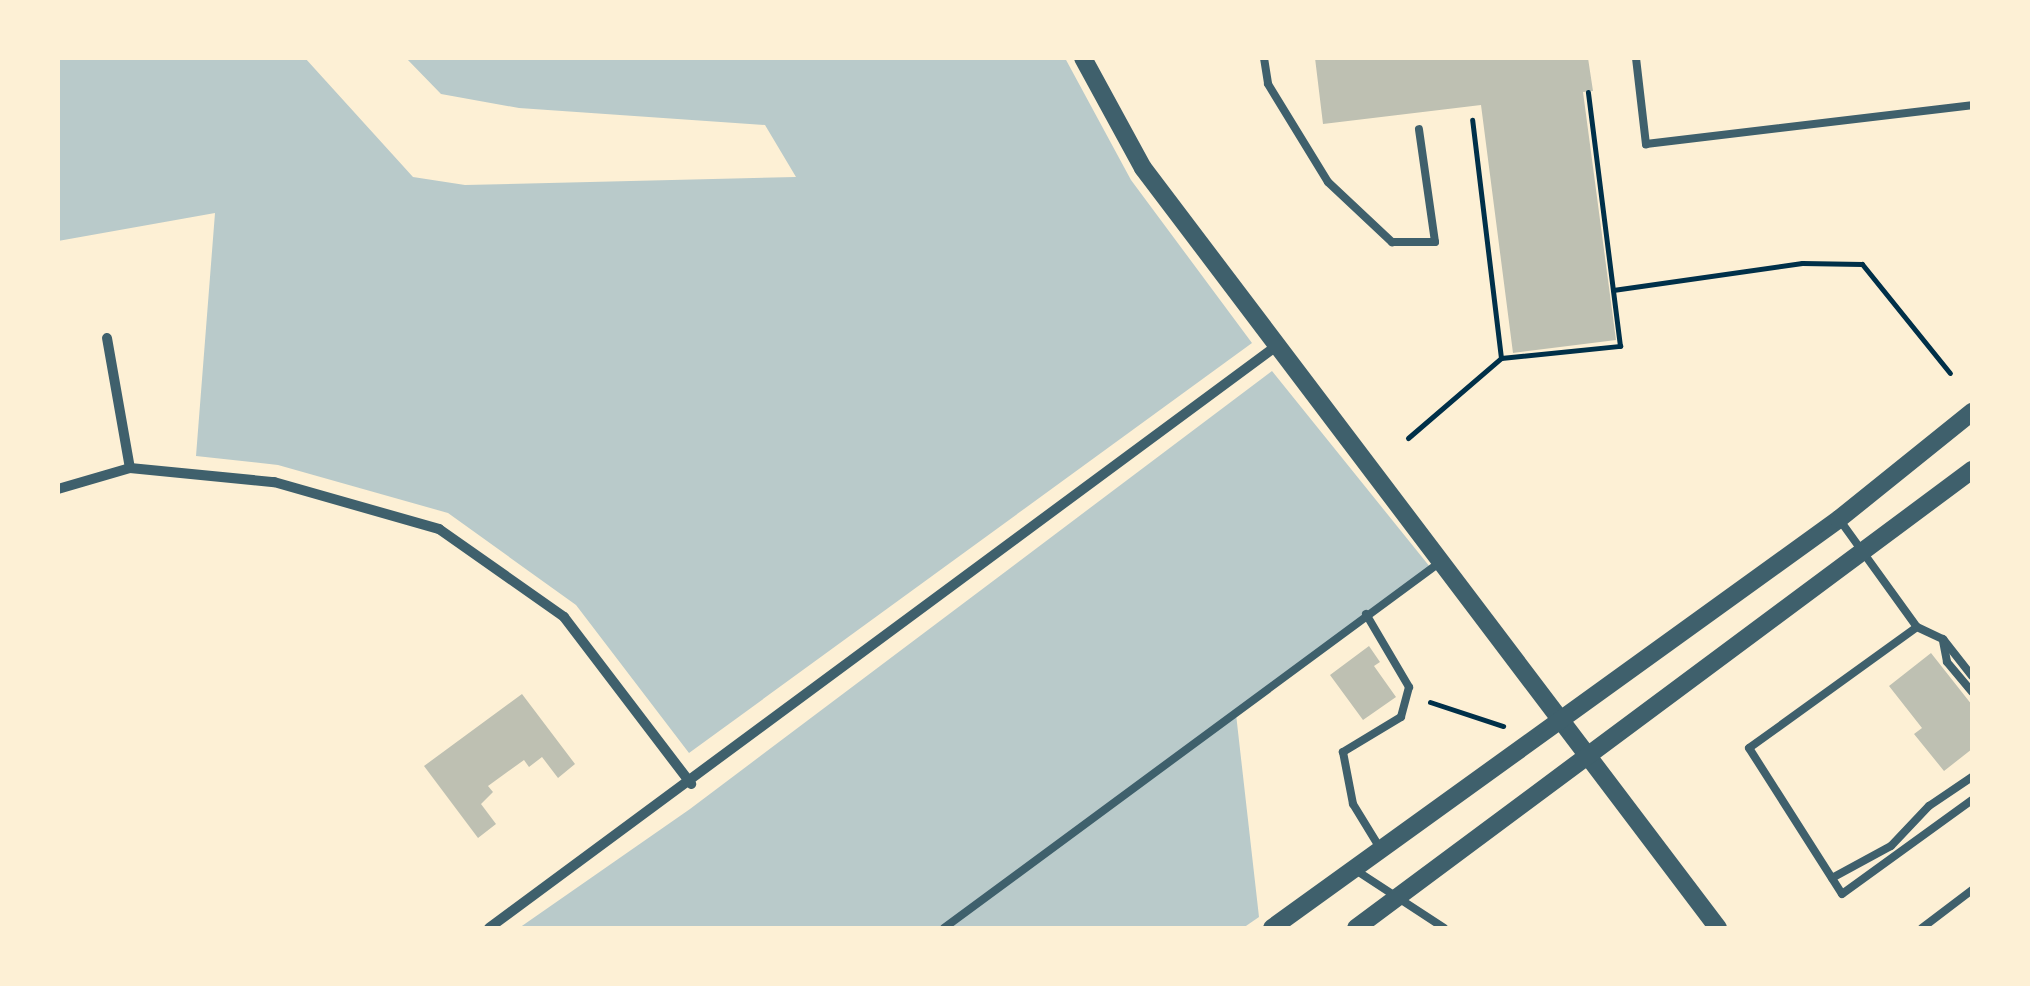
<!DOCTYPE html>
<style>
body{margin:0}
#map{position:relative;width:2030px;height:986px;overflow:hidden;background:#fdf0d5;font-family:"Noto Serif",serif}
div>[style]{position:absolute}
[style*='--x']{left:calc(var(--x)*1px);top:calc(var(--y)*1px);width:calc(var(--w)*1px);rotate:calc(var(--a)*1deg)}
.green>*{inset:0;background:#b9caca}
.building>*{inset:0;background:#bec0b2}
.path>*{height:5px;margin:-2.5px;padding:0 2.5px;transform-origin:2.5px;border-radius:2.5px;background:#003049}
.service>*{height:8px;margin:-4px;padding:0 4px;transform-origin:4px;border-radius:4px;background:#3f606c}
.minor>*{height:10px;margin:-5px;padding:0 5px;transform-origin:5px;border-radius:5px;background:#3f606c}
.tertiary>*{height:18px;margin:-9px;padding:0 9px;transform-origin:9px;border-radius:9px;background:#3f606c}
span{translate:-50% -50%;white-space:nowrap;text-align:center;line-height:1.15;-webkit-text-stroke:8px #fdf0d5;paint-order:stroke}
.frame{position:absolute;inset:0;border:60px solid #fdf0d5;pointer-events:none}
</style>
<div id="map">
<div class="green">
<div style="clip-path:polygon(58px 58px,305px 58px,413px 177px,465px 185px,796px 177px,765px 125px,519px 108px,441px 94px,406px 58px,1065px 58px,1131px 180px,1252px 343px,689px 753px,576px 605px,448px 513px,278px 465px,196px 456px,215px 213px,58px 241px)"></div>
<div style="clip-path:polygon(1272px 371px,1430px 567px,1236px 714px,1259px 917px,1243px 928px,519px 928px,690px 809px)"></div>
</div>
<div class="building">
<div style="clip-path:polygon(1315px 58px,1588px 58px,1593px 91px,1583px 92px,1616px 340px,1513px 353px,1481px 105px,1323px 124px)"></div>
<div style="clip-path:polygon(1369px 646px,1380px 662px,1374px 666px,1396px 697px,1363px 720px,1330px 675px)"></div>
<div style="clip-path:polygon(1931px 653px,1972px 705px,1972px 749px,1944px 771px,1914px 734px,1922px 728px,1889px 686px)"></div>
<div style="clip-path:polygon(522px 694px,575px 764px,558px 778px,542px 757px,529px 767px,524px 760px,488px 786px,493px 792px,481px 804px,496px 824px,478px 838px,424px 766px)"></div>
</div>
<div class="path">
<div style="--x:1613;--y:290;--w:191;--a:-8.1"></div>
<div style="--x:1802;--y:263;--w:60;--a:1"></div>
<div style="--x:1862;--y:264;--w:140;--a:51.1"></div>
<div style="--x:1501;--y:358;--w:120;--a:-5.8"></div>
<div style="--x:1620;--y:346;--w:256;--a:-97.2"></div>
<div style="--x:1408;--y:438;--w:123;--a:-40.7"></div>
<div style="--x:1501;--y:358;--w:240;--a:-96.9"></div>
<div style="--x:1430;--y:702;--w:77;--a:18.2"></div>
</div>
<div class="service">
<div style="--x:1264;--y:58;--w:26;--a:81"></div>
<div style="--x:1268;--y:84;--w:115;--a:58.5"></div>
<div style="--x:1328;--y:182;--w:88;--a:43.2"></div>
<div style="--x:1392;--y:242;--w:43;--a:0"></div>
<div style="--x:1435;--y:242;--w:114;--a:-98.1"></div>
<div style="--x:1636;--y:58;--w:87;--a:83.4"></div>
<div style="--x:1646;--y:144;--w:328;--a:-6.8"></div>
<div style="--x:1839;--y:519;--w:133;--a:54.2"></div>
<div style="--x:1917;--y:627;--w:207;--a:144.2"></div>
<div style="--x:1749;--y:748;--w:173;--a:57.5"></div>
<div style="--x:1842;--y:894;--w:160;--a:-35.9"></div>
<div style="--x:1366;--y:614;--w:85;--a:59.5"></div>
<div style="--x:1409;--y:687;--w:31;--a:105"></div>
<div style="--x:1401;--y:717;--w:68;--a:148.9"></div>
<div style="--x:1343;--y:752;--w:53;--a:79.1"></div>
<div style="--x:1353;--y:804;--w:52;--a:58.5"></div>
<div style="--x:1917;--y:627;--w:29;--a:25"></div>
<div style="--x:1943;--y:639;--w:47;--a:51.9"></div>
<div style="--x:1943;--y:641;--w:21;--a:79"></div>
<div style="--x:1947;--y:662;--w:39;--a:50"></div>
<div style="--x:1357;--y:871;--w:104;--a:33.2"></div>
<div style="--x:1832;--y:878;--w:67;--a:-28.5"></div>
<div style="--x:1891;--y:846;--w:55;--a:-46.5"></div>
<div style="--x:1929;--y:806;--w:52;--a:-34"></div>
<div style="--x:944;--y:928;--w:615;--a:-36.4"></div>
<div style="--x:1922;--y:928;--w:63;--a:-37.2"></div>
</div>
<div class="minor">
<div style="--x:107;--y:338;--w:132;--a:80"></div>
<div style="--x:58;--y:489;--w:75;--a:-16.3"></div>
<div style="--x:130;--y:468;--w:145;--a:5.6"></div>
<div style="--x:274;--y:482;--w:172;--a:15.9"></div>
<div style="--x:439;--y:529;--w:153;--a:35.1"></div>
<div style="--x:564;--y:617;--w:210;--a:52.7"></div>
<div style="--x:489;--y:928;--w:977;--a:-36.47"></div>
</div>
<div class="tertiary">
<div style="--x:1083;--y:58;--w:125;--a:61.4"></div>
<div style="--x:1143;--y:168;--w:953;--a:52.89"></div>
<div style="--x:1272;--y:928;--w:699;--a:-35.8"></div>
<div style="--x:1839;--y:519;--w:171;--a:-38.8"></div>
<div style="--x:1356;--y:928;--w:768;--a:-36.63"></div>
</div>
<div class="frame"></div>
</div>
